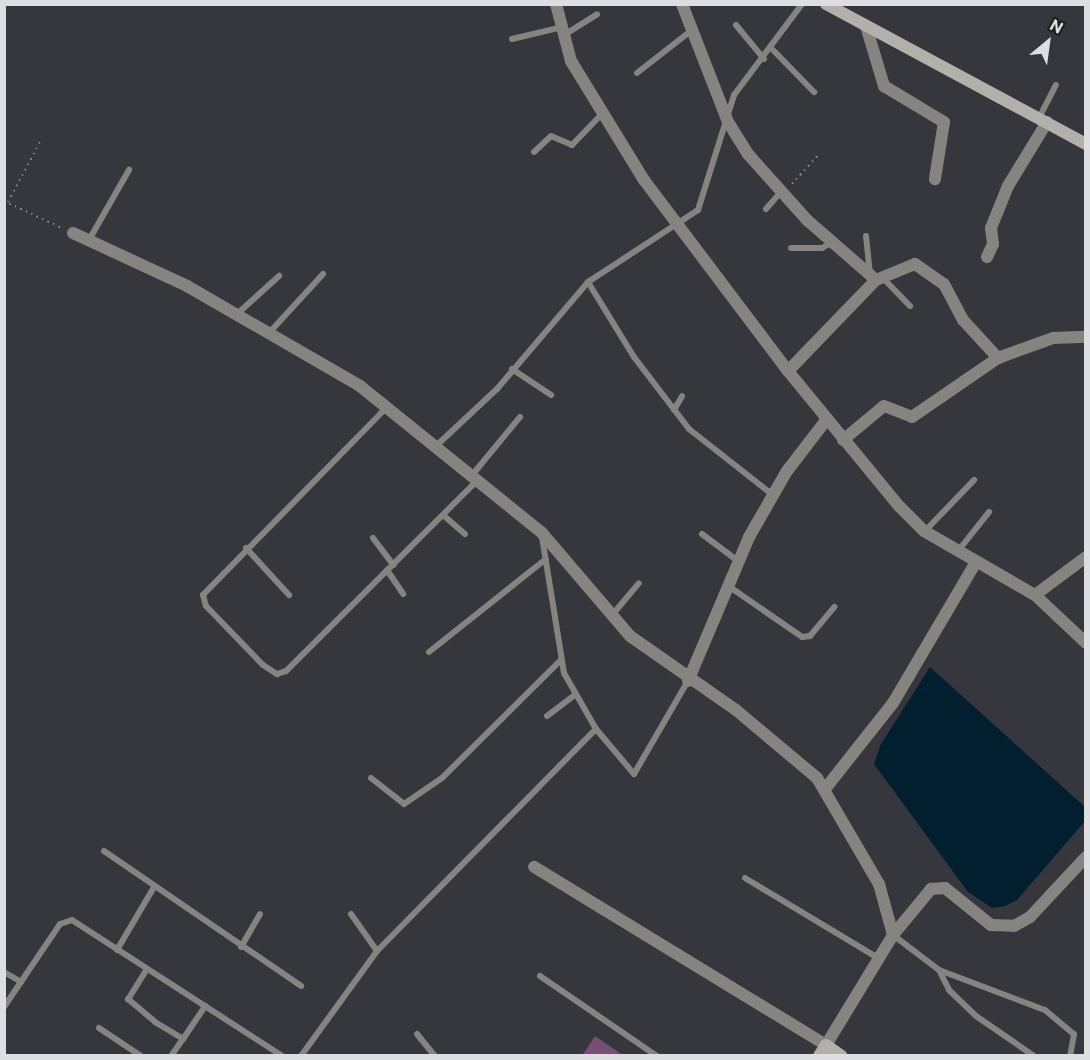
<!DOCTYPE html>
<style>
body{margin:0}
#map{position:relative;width:1090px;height:1060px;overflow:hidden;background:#36373d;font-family:Commissioner,sans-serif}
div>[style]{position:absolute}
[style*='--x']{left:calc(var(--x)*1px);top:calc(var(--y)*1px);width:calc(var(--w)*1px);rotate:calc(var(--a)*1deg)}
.water>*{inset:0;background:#021f30}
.building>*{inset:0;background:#784e75}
.path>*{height:2px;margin-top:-1px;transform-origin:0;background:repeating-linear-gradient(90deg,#838489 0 1.5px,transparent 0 6px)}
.lane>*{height:6px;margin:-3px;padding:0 3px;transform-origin:3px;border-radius:3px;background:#868481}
.street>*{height:12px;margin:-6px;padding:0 6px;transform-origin:6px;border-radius:6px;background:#868481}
.secondary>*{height:12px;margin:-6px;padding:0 6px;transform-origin:6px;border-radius:6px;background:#b3afab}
span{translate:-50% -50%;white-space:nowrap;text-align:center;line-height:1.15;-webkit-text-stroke:4.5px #1e1e21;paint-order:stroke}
.frame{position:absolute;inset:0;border:6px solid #dddee2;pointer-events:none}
.north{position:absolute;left:1018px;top:12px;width:60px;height:60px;-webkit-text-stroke:4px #1e1e21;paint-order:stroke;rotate:29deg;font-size:16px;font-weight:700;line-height:24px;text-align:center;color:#dddee2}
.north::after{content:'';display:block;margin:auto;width:21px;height:27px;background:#dddee2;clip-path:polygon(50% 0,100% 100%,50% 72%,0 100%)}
</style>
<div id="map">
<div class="water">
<div style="clip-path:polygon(930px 667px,1085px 807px,1085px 821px,1017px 900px,1005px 906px,992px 908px,968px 892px,874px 764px,881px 744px)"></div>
</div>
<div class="building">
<div style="clip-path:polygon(595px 1036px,624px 1056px,582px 1056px)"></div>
</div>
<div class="path">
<div style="--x:792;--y:184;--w:38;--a:-48"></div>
<div style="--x:4;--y:201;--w:66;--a:25"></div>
<div style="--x:8;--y:202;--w:72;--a:-62"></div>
</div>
<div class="lane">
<div style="--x:736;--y:25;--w:44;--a:50.5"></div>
<div style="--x:564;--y:35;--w:39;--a:-32"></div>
<div style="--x:512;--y:39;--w:47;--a:-13.4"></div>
<div style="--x:773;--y:50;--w:59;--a:45.7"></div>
<div style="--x:637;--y:73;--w:70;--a:-38"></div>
<div style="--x:1039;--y:118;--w:37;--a:-63"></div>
<div style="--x:534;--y:152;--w:23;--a:-43"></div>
<div style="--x:551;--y:136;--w:23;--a:23"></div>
<div style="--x:572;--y:145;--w:42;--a:-46"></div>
<div style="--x:766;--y:209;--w:21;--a:-49"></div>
<div style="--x:866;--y:236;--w:38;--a:84"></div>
<div style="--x:89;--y:240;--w:81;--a:-60.3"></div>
<div style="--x:791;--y:248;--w:31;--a:0"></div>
<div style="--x:822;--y:248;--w:13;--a:-29"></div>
<div style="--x:883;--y:278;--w:39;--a:46"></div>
<div style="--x:588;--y:282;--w:88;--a:58.5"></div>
<div style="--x:634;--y:357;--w:91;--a:52.6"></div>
<div style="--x:689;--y:429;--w:107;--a:38.2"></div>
<div style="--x:237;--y:314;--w:57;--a:-42.1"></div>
<div style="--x:269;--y:333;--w:80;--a:-47.5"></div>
<div style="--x:512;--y:369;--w:47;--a:33.7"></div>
<div style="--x:387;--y:407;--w:263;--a:134.4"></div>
<div style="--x:203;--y:595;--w:11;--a:75"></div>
<div style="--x:206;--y:606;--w:82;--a:46"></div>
<div style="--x:263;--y:665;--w:17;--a:33"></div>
<div style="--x:277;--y:674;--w:9;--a:-18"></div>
<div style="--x:286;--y:671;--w:272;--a:-44.9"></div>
<div style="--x:674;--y:410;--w:16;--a:-60"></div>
<div style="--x:436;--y:446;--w:83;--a:-43.1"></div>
<div style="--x:497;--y:389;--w:140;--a:-49.6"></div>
<div style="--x:588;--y:282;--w:131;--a:-33.2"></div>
<div style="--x:698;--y:210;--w:121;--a:-72.6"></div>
<div style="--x:734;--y:95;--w:114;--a:-53.2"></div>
<div style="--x:473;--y:474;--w:74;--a:-50.5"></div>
<div style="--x:443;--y:515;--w:29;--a:41"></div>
<div style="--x:925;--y:531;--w:71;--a:-46.1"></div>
<div style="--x:702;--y:534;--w:45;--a:36.9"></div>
<div style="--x:542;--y:537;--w:138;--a:80.8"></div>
<div style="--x:564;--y:673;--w:64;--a:60.3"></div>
<div style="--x:596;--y:729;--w:59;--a:49.8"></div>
<div style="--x:634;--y:774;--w:108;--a:-59.9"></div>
<div style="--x:373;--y:538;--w:34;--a:53"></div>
<div style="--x:246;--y:548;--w:64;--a:47.5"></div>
<div style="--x:958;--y:551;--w:50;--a:-51.5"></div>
<div style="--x:387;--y:570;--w:29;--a:56"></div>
<div style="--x:727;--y:585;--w:91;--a:34.7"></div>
<div style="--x:802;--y:637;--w:8;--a:-7"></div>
<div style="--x:810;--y:636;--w:38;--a:-50"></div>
<div style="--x:613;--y:614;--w:40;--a:-50"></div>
<div style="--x:429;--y:652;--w:149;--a:-38.5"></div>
<div style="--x:547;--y:716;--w:35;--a:-37"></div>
<div style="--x:371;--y:778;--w:42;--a:38.2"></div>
<div style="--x:404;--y:804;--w:46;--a:-34.4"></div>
<div style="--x:442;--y:778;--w:166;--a:-44.8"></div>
<div style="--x:104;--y:851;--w:239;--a:34.4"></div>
<div style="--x:745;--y:878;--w:155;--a:31"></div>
<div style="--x:351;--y:914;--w:45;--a:54.9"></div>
<div style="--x:893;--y:935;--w:58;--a:37.3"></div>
<div style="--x:939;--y:970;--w:113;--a:20.7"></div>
<div style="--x:1045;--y:1010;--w:38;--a:40"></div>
<div style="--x:1074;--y:1034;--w:22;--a:100"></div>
<div style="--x:241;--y:947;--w:38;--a:-60"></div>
<div style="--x:117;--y:950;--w:71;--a:-59.5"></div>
<div style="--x:147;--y:969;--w:36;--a:122"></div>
<div style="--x:128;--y:999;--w:35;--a:40"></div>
<div style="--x:155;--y:1022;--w:33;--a:31"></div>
<div style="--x:183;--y:1039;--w:40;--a:-56"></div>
<div style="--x:939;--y:970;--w:22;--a:63"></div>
<div style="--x:949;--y:990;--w:37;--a:44"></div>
<div style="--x:976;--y:1016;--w:70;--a:34.6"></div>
<div style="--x:4;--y:972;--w:20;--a:30"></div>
<div style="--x:540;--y:976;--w:142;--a:34.4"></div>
<div style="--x:4;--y:1007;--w:100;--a:-56"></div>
<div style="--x:60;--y:924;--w:13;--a:-18"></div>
<div style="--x:72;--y:920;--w:250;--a:32.9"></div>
<div style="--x:99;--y:1028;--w:50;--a:33.7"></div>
<div style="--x:417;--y:1034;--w:28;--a:51"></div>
<div style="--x:171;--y:1056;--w:21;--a:-55"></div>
<div style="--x:301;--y:1056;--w:130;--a:-54.1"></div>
<div style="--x:377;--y:951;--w:312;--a:-45.4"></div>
</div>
<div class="street">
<div style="--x:556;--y:4;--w:59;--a:75.3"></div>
<div style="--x:571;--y:61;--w:140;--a:58.5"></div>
<div style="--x:644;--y:180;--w:239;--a:53"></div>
<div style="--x:788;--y:371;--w:175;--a:50.6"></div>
<div style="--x:899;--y:506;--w:35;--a:45"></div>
<div style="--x:924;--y:531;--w:128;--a:30"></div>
<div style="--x:1035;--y:595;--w:64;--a:-36.7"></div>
<div style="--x:682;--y:4;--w:127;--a:68.7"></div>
<div style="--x:728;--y:122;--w:38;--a:58"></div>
<div style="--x:748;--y:154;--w:89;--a:48.2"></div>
<div style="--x:807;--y:220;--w:91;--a:41"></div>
<div style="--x:866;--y:26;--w:63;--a:73.3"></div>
<div style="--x:884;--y:86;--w:70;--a:31"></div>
<div style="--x:944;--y:122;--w:58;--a:99"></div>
<div style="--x:73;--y:233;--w:126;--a:24.9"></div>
<div style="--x:187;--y:286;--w:200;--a:30"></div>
<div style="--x:360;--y:386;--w:234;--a:38.9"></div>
<div style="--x:542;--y:533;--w:135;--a:49.5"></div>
<div style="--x:630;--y:636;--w:129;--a:34.9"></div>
<div style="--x:736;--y:710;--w:106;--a:40"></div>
<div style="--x:817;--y:778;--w:123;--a:59.7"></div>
<div style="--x:879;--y:884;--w:53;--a:74.6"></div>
<div style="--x:893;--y:935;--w:129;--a:121.3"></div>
<div style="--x:826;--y:1045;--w:342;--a:-148.6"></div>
<div style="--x:987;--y:257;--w:14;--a:-65"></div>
<div style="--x:993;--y:244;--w:16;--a:-97"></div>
<div style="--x:991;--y:228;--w:45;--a:-68"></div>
<div style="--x:1008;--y:186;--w:75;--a:-58.6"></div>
<div style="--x:788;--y:371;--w:127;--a:-46"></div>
<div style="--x:876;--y:280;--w:42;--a:-22.3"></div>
<div style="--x:915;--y:264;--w:35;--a:35"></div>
<div style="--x:944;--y:284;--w:41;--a:62.2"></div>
<div style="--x:963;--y:320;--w:52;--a:47.4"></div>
<div style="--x:843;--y:440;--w:53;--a:-39.7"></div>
<div style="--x:884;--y:406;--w:30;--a:21"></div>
<div style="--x:912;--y:417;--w:104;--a:-34.5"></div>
<div style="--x:998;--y:358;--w:59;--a:-20"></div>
<div style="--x:1053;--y:338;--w:33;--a:-2"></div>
<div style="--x:1035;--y:595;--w:70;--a:43.3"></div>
<div style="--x:688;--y:681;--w:156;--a:-67"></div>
<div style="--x:749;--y:537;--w:76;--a:-60.1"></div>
<div style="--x:787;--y:471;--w:66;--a:-52.4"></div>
<div style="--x:825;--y:789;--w:110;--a:-51.7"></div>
<div style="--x:893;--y:703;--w:164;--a:-59.5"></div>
<div style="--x:893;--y:935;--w:60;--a:-50.4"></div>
<div style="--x:931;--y:889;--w:14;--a:-4"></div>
<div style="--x:945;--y:888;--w:59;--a:38.8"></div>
<div style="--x:991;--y:925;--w:23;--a:2"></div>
<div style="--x:1014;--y:926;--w:18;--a:-29"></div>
<div style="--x:1030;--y:917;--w:82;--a:-47"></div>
</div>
<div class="secondary">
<div style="--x:826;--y:4;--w:295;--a:28.3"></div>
<div style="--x:819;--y:1056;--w:13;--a:-58"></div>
<div style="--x:826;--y:1045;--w:19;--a:35"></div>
</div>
<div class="frame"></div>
<div class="north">N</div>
</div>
